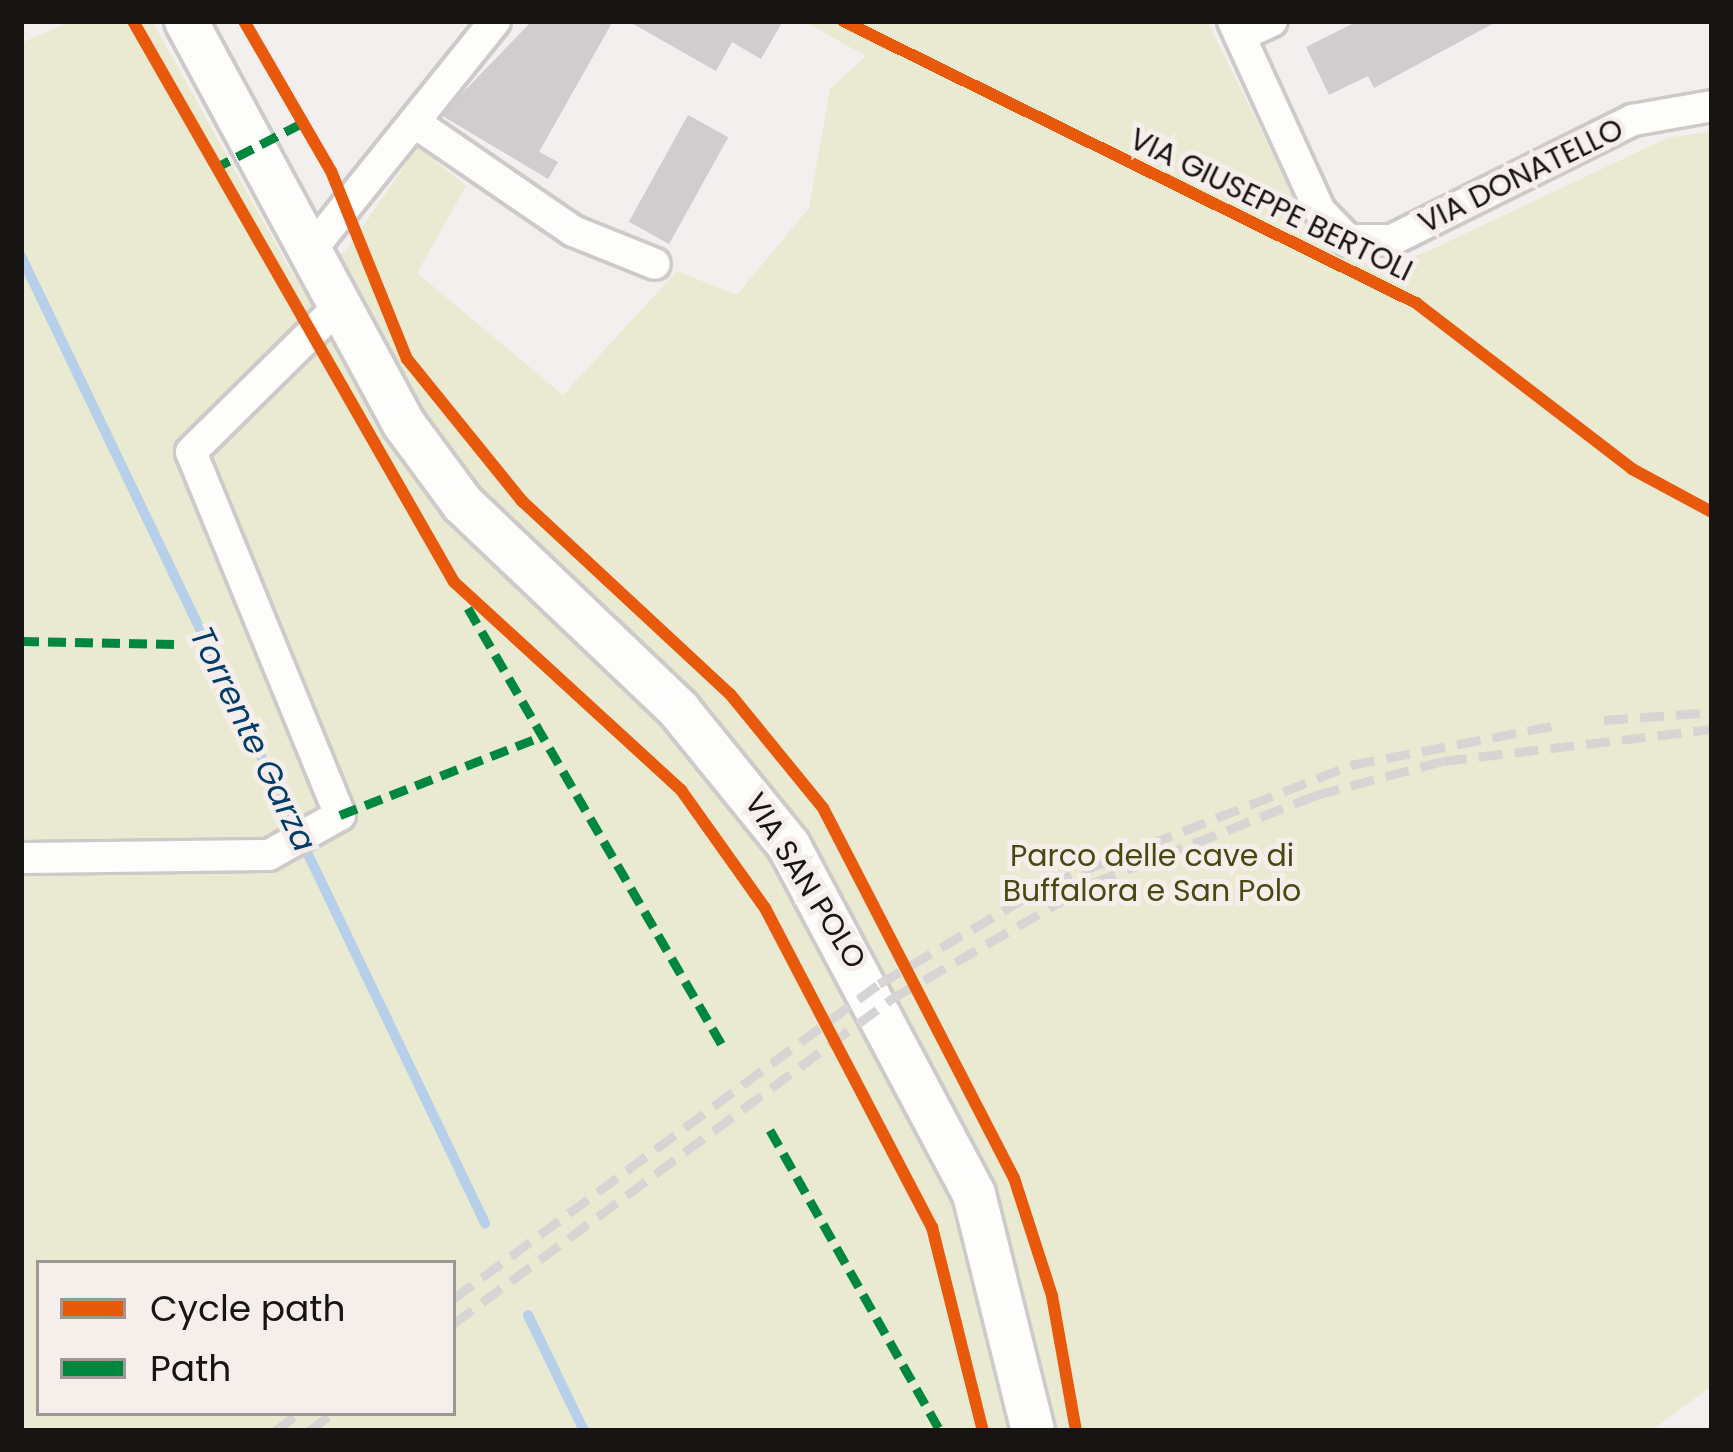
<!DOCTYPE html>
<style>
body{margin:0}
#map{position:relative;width:1733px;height:1452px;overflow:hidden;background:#f3efee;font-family:Poppins,sans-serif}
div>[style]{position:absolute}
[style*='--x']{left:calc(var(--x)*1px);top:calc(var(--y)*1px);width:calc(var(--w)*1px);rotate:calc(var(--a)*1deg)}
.green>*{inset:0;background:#e9ead1}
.stream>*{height:10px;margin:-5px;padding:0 5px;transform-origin:5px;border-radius:5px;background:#b7d0e9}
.building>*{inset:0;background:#cfcdcd;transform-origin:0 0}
.roads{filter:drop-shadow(3px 0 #cecac9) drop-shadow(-3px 0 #cecac9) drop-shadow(0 3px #cecac9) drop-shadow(0 -3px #cecac9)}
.street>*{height:30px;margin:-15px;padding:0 15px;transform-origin:15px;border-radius:15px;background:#fdfdfc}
.secondary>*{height:42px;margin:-21px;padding:0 21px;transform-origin:21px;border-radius:21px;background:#fdfdfc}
.rail>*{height:9px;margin-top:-4.5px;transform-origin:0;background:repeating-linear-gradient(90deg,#d6d5d4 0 24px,transparent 0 36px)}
.quiet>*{height:9px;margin-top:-4.5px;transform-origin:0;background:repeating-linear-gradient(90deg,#00873e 0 18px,transparent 0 27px)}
.cycleway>*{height:12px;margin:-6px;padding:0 6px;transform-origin:6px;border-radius:6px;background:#e8590c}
span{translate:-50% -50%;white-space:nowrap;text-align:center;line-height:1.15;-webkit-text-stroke:10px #f6eeeb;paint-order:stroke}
.street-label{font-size:30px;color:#171514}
.park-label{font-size:30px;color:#464a11}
.water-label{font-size:33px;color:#003d6a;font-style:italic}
.frame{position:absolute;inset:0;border:24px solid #171514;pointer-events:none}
.legend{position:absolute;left:36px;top:1260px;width:420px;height:156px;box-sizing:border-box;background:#f6eeeb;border:3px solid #9d9795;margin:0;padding:15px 21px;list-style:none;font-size:36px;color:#171514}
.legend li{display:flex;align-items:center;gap:24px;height:60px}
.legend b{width:60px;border:3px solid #9d9795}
</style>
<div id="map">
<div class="green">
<div style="clip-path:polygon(evenodd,72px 21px,152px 21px,294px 277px,346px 251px,418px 146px,466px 186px,417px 273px,563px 395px,677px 271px,737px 295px,809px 208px,830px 89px,866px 56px,803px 21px,1207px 21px,1309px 227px,1369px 265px,1422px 254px,1667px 138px,1712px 131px,1712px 1386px,1650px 1431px,21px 1431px,21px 43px,72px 21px,39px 1263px,453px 1263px,453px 1413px,39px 1413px,39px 1263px)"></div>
</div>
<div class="stream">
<div style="--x:21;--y:256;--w:1073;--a:64.37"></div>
<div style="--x:528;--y:1315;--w:129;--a:64.2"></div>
</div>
<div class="building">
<div style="clip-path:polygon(532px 21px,613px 21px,539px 152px,558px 162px,548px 179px,441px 115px)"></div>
<div style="clip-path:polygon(628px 21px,783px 21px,761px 59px,732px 42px,716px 71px)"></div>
<div style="clip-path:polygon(1358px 21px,1498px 21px,1374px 88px,1368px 76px,1329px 95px,1306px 47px)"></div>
<div style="left:688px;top:115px;width:46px;height:122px;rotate:29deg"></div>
</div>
<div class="roads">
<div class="street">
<div style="--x:1233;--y:21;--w:209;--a:65.4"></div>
<div style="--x:1320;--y:211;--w:40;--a:46"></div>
<div style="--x:1348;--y:240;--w:44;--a:0"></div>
<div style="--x:1392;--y:240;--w:269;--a:-26.5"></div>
<div style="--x:1633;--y:120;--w:80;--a:-10"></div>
<div style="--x:1240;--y:36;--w:35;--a:-25"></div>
<div style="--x:414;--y:122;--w:193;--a:34.4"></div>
<div style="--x:573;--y:231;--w:88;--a:21.9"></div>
<div style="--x:307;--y:255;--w:300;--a:-51.2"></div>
<div style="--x:21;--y:858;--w:248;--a:-0.7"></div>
<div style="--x:269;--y:855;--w:81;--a:-29.4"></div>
<div style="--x:340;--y:815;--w:392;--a:-112.3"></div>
<div style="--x:191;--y:452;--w:206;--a:-44.6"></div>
</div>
<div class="secondary">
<div style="--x:186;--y:21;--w:458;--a:61.6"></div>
<div style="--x:404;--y:424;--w:99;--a:53.6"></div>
<div style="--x:463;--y:504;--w:298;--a:43.6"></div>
<div style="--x:679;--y:710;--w:175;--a:51"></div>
<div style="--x:789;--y:846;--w:394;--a:62"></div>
<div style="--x:974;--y:1194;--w:244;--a:76"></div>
</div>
</div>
<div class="rail">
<div style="--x:1604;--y:720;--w:108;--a:-4.2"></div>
<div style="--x:453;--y:1299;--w:530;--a:-36.48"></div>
<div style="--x:879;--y:984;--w:197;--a:-30.5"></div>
<div style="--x:1049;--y:884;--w:325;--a:-21.5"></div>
<div style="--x:1351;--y:765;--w:204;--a:-11"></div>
<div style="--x:453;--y:1324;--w:548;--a:-36.54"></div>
<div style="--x:893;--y:998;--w:231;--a:-29.9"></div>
<div style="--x:1093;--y:883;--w:240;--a:-21.5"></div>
<div style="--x:1316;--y:795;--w:131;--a:-15"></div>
<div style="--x:1443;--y:761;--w:271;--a:-6.8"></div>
<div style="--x:275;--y:1431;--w:30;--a:-37"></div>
<div style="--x:309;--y:1431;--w:30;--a:-37"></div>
</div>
<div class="quiet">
<div style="--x:213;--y:169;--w:102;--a:-27.3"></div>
<div style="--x:468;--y:608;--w:505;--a:59.83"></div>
<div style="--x:21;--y:641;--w:155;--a:1.1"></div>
<div style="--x:340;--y:815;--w:215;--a:-21.3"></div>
<div style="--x:770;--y:1130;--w:346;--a:60.5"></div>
</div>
<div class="cycleway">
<div style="--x:133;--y:21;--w:646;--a:60.22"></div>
<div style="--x:454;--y:582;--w:308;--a:42.5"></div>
<div style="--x:681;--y:790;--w:145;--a:54.6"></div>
<div style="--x:765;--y:908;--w:360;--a:62.4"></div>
<div style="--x:932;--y:1227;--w:210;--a:76"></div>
<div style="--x:244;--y:21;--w:173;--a:59.9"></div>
<div style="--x:331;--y:171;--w:203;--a:68"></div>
<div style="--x:407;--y:359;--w:183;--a:51"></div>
<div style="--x:522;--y:501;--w:284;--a:42.9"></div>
<div style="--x:730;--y:694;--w:147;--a:50.8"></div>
<div style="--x:823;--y:808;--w:416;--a:62.7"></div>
<div style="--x:1014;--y:1178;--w:124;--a:72.1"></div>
<div style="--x:1052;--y:1296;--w:137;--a:79.9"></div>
<div style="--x:843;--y:21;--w:639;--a:26.2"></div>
<div style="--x:1416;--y:303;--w:272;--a:37.5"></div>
<div style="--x:1632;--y:469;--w:91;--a:28.3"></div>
</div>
<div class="street-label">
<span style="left:1521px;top:176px;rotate:-26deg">VIA DONATELLO</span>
<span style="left:1271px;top:205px;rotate:26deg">VIA GIUSEPPE BERTOLI</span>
<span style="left:805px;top:881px;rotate:58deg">VIA SAN POLO</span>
</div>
<div class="park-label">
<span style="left:1152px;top:873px">Parco delle cave di<br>Buffalora e San Polo</span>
</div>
<div class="water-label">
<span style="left:253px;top:739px;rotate:64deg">Torrente Garza</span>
</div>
<div class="frame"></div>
<ul class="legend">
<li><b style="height:15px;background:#e8590c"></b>Cycle path</li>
<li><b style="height:15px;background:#00873e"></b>Path</li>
</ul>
</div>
